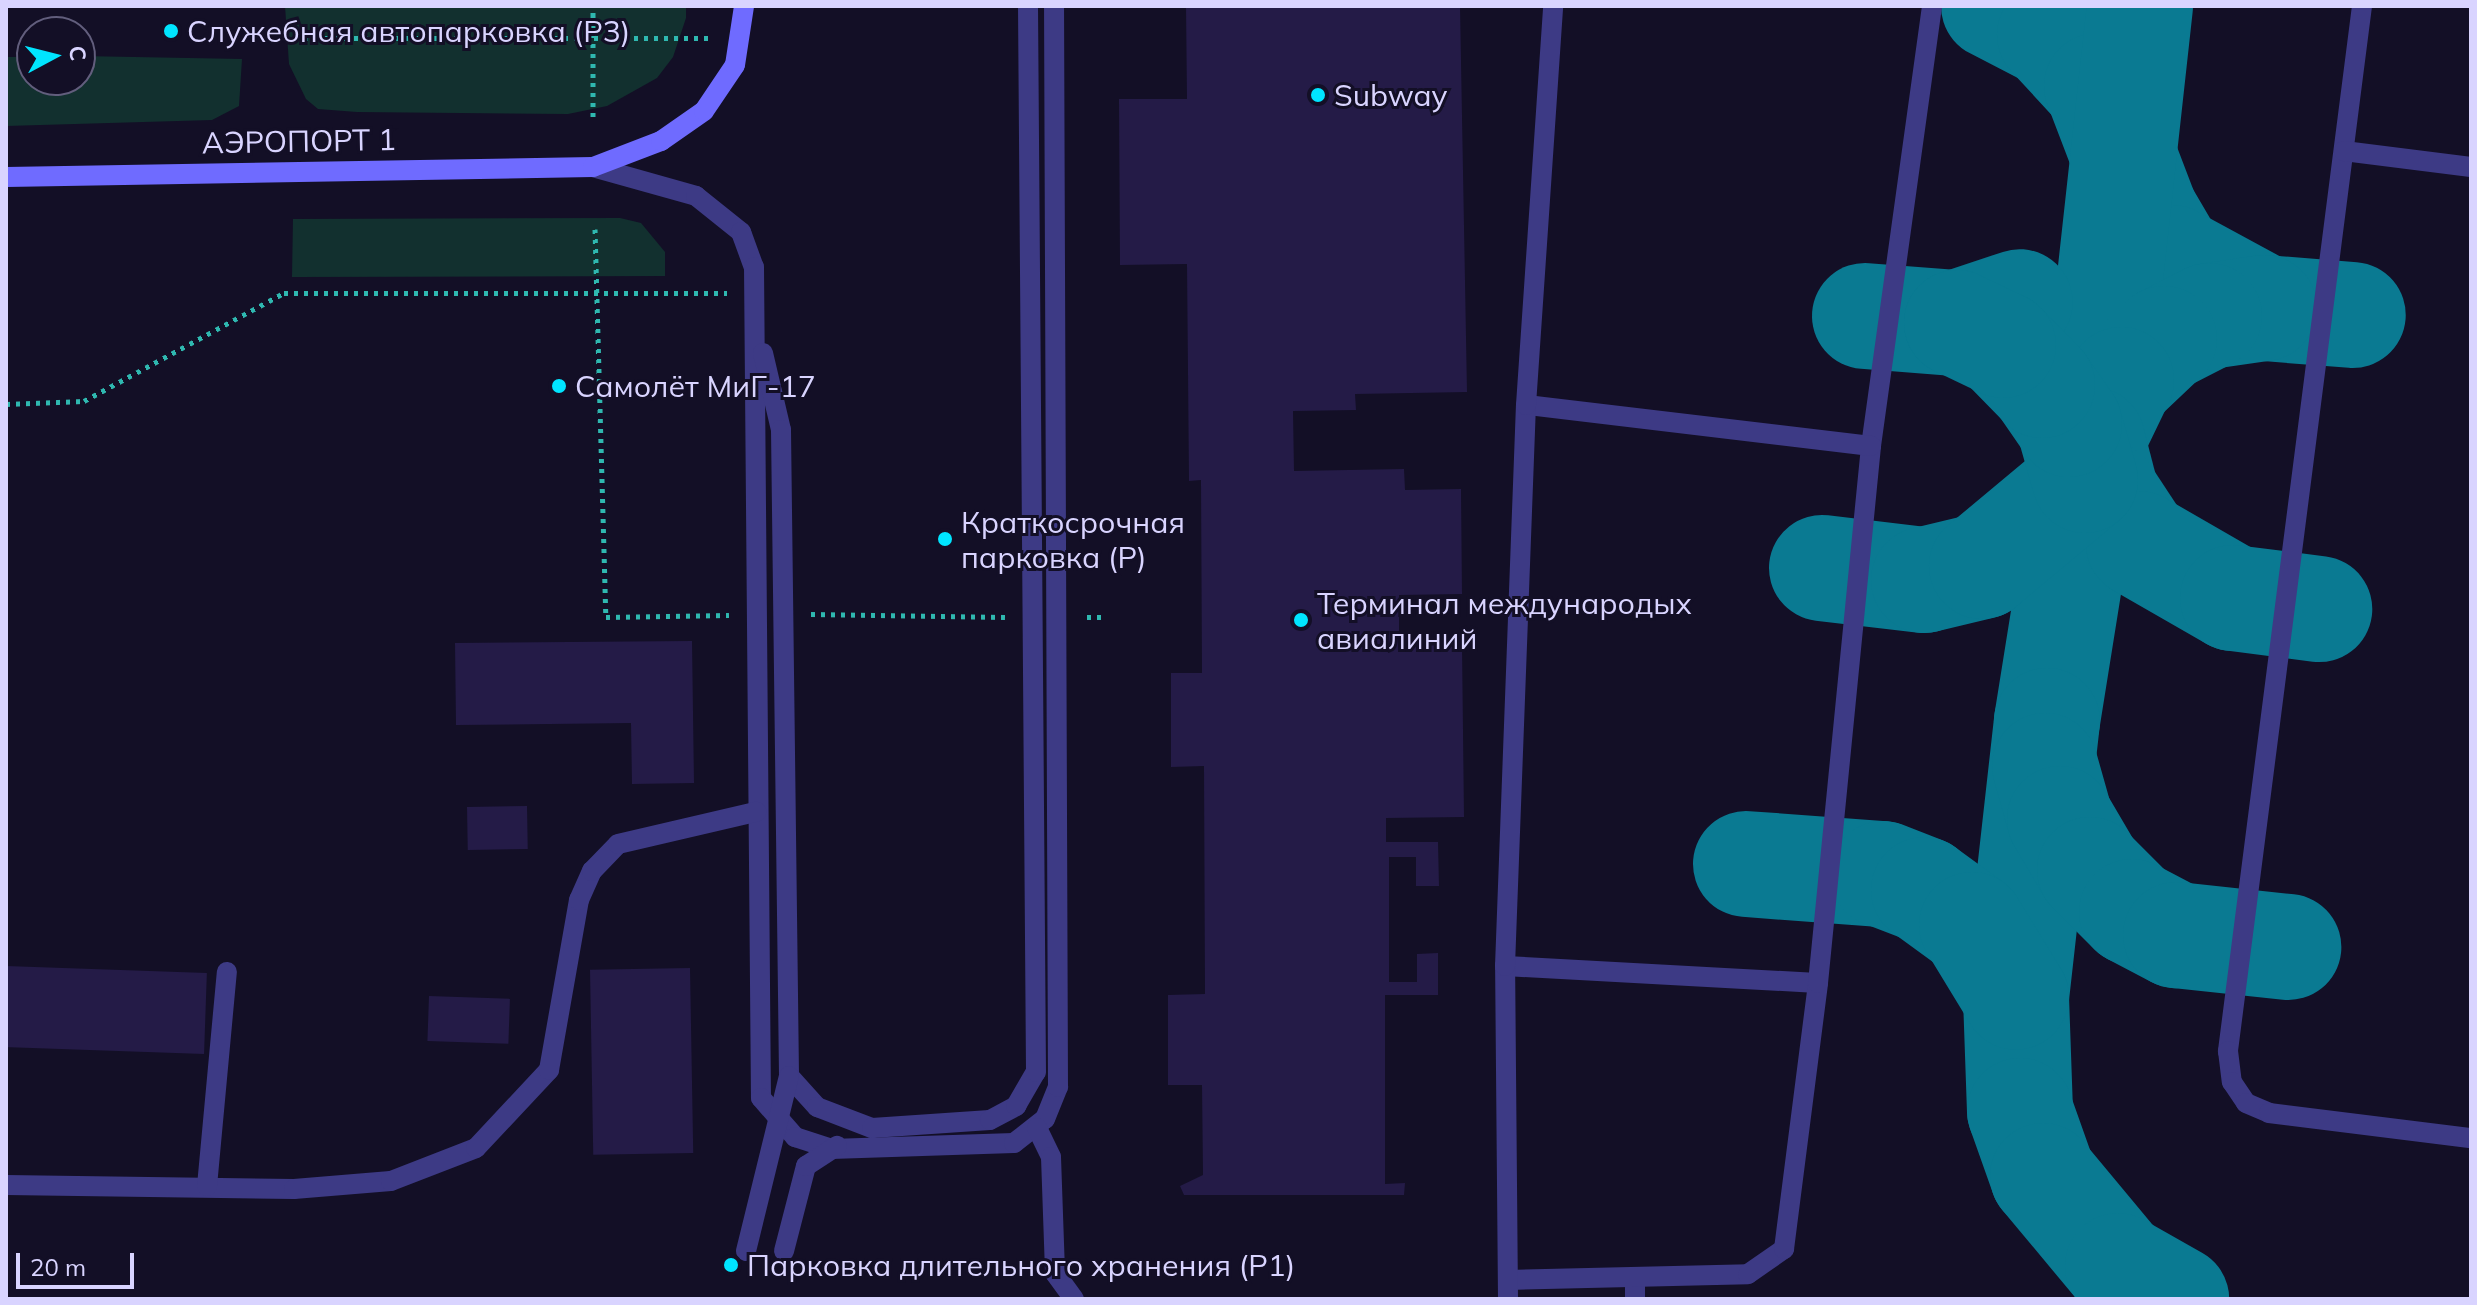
<!DOCTYPE html>
<meta charset="utf-8">
<style>
body{margin:0}
#map{position:relative;width:2477px;height:1305px;overflow:hidden;background:#130f26;font-family:Mulish,sans-serif}
div>[style]{position:absolute}
[style*='--x']{left:calc(var(--x)*1px);top:calc(var(--y)*1px);width:calc(var(--w)*1px);rotate:calc(var(--a)*1deg)}
.green>*{inset:0;background:#12302f}
.taxiway>*{height:106px;margin:-53px;padding:0 53px;transform-origin:53px;border-radius:53px;background:#0a7a92}
.building>*{inset:0;background:#241b47;transform-origin:0 0}
.path>*{height:5px;margin-top:-2.5px;transform-origin:0;background:repeating-linear-gradient(90deg,#2fb8b0 0 4px,transparent 0 10px)}
.service>*{height:20px;margin:-10px;padding:0 10px;transform-origin:10px;border-radius:10px;background:#3d3a85}
.secondary>*{height:20px;margin:-10px;padding:0 10px;transform-origin:10px;border-radius:10px;background:#6f6bff}
.dots>*{width:22px;height:22px;translate:-50% -50%;box-sizing:border-box;border:4px solid #130f26;border-radius:50%}
span{translate:-50% -50%;white-space:nowrap;text-align:center;line-height:1.15;-webkit-text-stroke:6px #130f26;paint-order:stroke}
.poi-label{font-size:30px;color:#d9d4ff}
.left{translate:0 -50%;text-align:left}
.street-label{font-size:30px;color:#d9d4ff}
.frame{position:absolute;inset:0;border:8px solid #d9d4ff;pointer-events:none}
.north{position:absolute;left:16px;top:16px;width:80px;height:80px;box-sizing:border-box;background:#130f26;border:2px solid #625e7d;border-radius:50%;rotate:83deg;font-size:22px;font-weight:700;line-height:32px;text-align:center;color:#d9d4ff}
.north::after{content:'';display:block;margin:auto;width:28px;height:36px;background:#00e5ff;clip-path:polygon(50% 0,100% 100%,50% 72%,0 100%)}
.scale{position:absolute;left:16px;top:1253px;width:118px;height:36px;box-sizing:border-box;border:4px solid #d9d4ff;border-top:0;padding-left:10px;font-size:24px;line-height:28px;white-space:nowrap;color:#d9d4ff;-webkit-text-stroke:6px #130f26;paint-order:stroke}
</style>
<div id="map">
<div class="green">
<div style="clip-path:polygon(285px 6px,686px 6px,686px 18px,673px 57px,657px 78px,607px 106px,568px 114px,357px 112px,318px 109px,306px 99px,289px 64px)"></div>
<div style="clip-path:polygon(80px 56px,242px 59px,239px 106px,212px 120px,6px 126px,6px 57px,32px 57px,32px 80px,80px 80px)"></div>
<div style="clip-path:polygon(620px 218px,641px 223px,665px 252px,665px 276px,292px 277px,293px 219px)"></div>
</div>
<div class="taxiway">
<div style="--x:1994;--y:6;--w:63;--a:27.4"></div>
<div style="--x:2050;--y:35;--w:69;--a:47.3"></div>
<div style="--x:2097;--y:86;--w:135;--a:69.1"></div>
<div style="--x:2145;--y:212;--w:53;--a:59.6"></div>
<div style="--x:2172;--y:258;--w:105;--a:28.5"></div>
<div style="--x:2264;--y:308;--w:89;--a:4.5"></div>
<div style="--x:2140;--y:6;--w:437;--a:96.3"></div>
<div style="--x:2092;--y:440;--w:285;--a:99.1"></div>
<div style="--x:2047;--y:721;--w:278;--a:96.4"></div>
<div style="--x:2016;--y:997;--w:114;--a:88"></div>
<div style="--x:2020;--y:1111;--w:69;--a:70.5"></div>
<div style="--x:2043;--y:1176;--w:117;--a:50.2"></div>
<div style="--x:2118;--y:1266;--w:67;--a:29.6"></div>
<div style="--x:2264;--y:308;--w:56;--a:171.7"></div>
<div style="--x:2209;--y:316;--w:51;--a:152.9"></div>
<div style="--x:2164;--y:339;--w:59;--a:136.4"></div>
<div style="--x:2121;--y:380;--w:67;--a:115.8"></div>
<div style="--x:2092;--y:440;--w:56;--a:75.5"></div>
<div style="--x:2106;--y:494;--w:60;--a:56.6"></div>
<div style="--x:2139;--y:544;--w:108;--a:29.9"></div>
<div style="--x:2233;--y:598;--w:87;--a:7.3"></div>
<div style="--x:1865;--y:316;--w:92;--a:4.4"></div>
<div style="--x:1957;--y:323;--w:66;--a:-18.4"></div>
<div style="--x:1822;--y:568;--w:103;--a:6.7"></div>
<div style="--x:1924;--y:580;--w:60;--a:-13.6"></div>
<div style="--x:1982;--y:566;--w:134;--a:-39.9"></div>
<div style="--x:2085;--y:480;--w:58;--a:-105.9"></div>
<div style="--x:2069;--y:424;--w:47;--a:-124.7"></div>
<div style="--x:2042;--y:385;--w:56;--a:-134.3"></div>
<div style="--x:2003;--y:345;--w:51;--a:-154.4"></div>
<div style="--x:2045;--y:766;--w:55;--a:74.2"></div>
<div style="--x:2060;--y:819;--w:59;--a:59.5"></div>
<div style="--x:2090;--y:870;--w:59;--a:45"></div>
<div style="--x:2132;--y:912;--w:50;--a:27.6"></div>
<div style="--x:2176;--y:935;--w:113;--a:6.1"></div>
<div style="--x:1746;--y:864;--w:137;--a:4.2"></div>
<div style="--x:1883;--y:874;--w:44;--a:21.3"></div>
<div style="--x:1924;--y:890;--w:59;--a:36.1"></div>
<div style="--x:1972;--y:925;--w:84;--a:58.6"></div>
</div>
<div class="building">
<div style="clip-path:polygon(1186px 6px,1460px 6px,1467px 392px,1355px 394px,1356px 410px,1293px 411px,1294px 471px,1404px 469px,1405px 490px,1461px 489px,1462px 594px,1399px 595px,1399px 646px,1462px 645px,1464px 817px,1386px 818px,1386px 842px,1438px 842px,1439px 886px,1416px 886px,1416px 857px,1389px 857px,1389px 982px,1417px 982px,1417px 954px,1438px 953px,1438px 995px,1385px 995px,1385px 1184px,1405px 1183px,1404px 1195px,1184px 1195px,1180px 1186px,1203px 1175px,1202px 1085px,1168px 1085px,1168px 995px,1205px 994px,1204px 766px,1171px 767px,1171px 673px,1202px 673px,1201px 480px,1189px 481px,1187px 264px,1120px 265px,1119px 99px,1187px 99px)"></div>
<div style="clip-path:polygon(692px 641px,694px 783px,632px 784px,631px 723px,456px 725px,455px 643px)"></div>
<div style="left:527px;top:806px;width:43px;height:60px;rotate:89deg"></div>
<div style="left:6px;top:966px;width:201px;height:81px;rotate:2deg"></div>
<div style="left:690px;top:968px;width:185px;height:100px;rotate:89deg"></div>
<div style="left:429px;top:996px;width:81px;height:45px;rotate:2deg"></div>
</div>
<div class="path">
<div style="--x:264;--y:38;--w:447;--a:0"></div>
<div style="--x:593;--y:117;--w:111;--a:-90"></div>
<div style="--x:595;--y:229;--w:388;--a:88.4"></div>
<div style="--x:606;--y:617;--w:123;--a:-0.9"></div>
<div style="--x:6;--y:404;--w:78;--a:-2.2"></div>
<div style="--x:84;--y:401;--w:227;--a:-28.4"></div>
<div style="--x:284;--y:293;--w:443;--a:0"></div>
<div style="--x:811;--y:614;--w:194;--a:0.9"></div>
<div style="--x:1087;--y:617;--w:15;--a:0"></div>
</div>
<div class="service">
<div style="--x:2362;--y:6;--w:1054;--a:97.31"></div>
<div style="--x:2228;--y:1051;--w:31;--a:83"></div>
<div style="--x:2232;--y:1082;--w:25;--a:56"></div>
<div style="--x:2246;--y:1103;--w:25;--a:23"></div>
<div style="--x:2269;--y:1113;--w:204;--a:7.1"></div>
<div style="--x:2344;--y:151;--w:128;--a:7.2"></div>
<div style="--x:593;--y:167;--w:107;--a:15.7"></div>
<div style="--x:696;--y:196;--w:58;--a:38.7"></div>
<div style="--x:741;--y:232;--w:37;--a:70"></div>
<div style="--x:754;--y:267;--w:831;--a:89.52"></div>
<div style="--x:761;--y:1098;--w:52;--a:48.9"></div>
<div style="--x:795;--y:1137;--w:38;--a:18"></div>
<div style="--x:831;--y:1149;--w:183;--a:-1.9"></div>
<div style="--x:1014;--y:1143;--w:39;--a:-38"></div>
<div style="--x:1045;--y:1119;--w:35;--a:-68"></div>
<div style="--x:1058;--y:1087;--w:1081;--a:-90.21"></div>
<div style="--x:763;--y:353;--w:79;--a:76.8"></div>
<div style="--x:781;--y:430;--w:646;--a:89.29"></div>
<div style="--x:789;--y:1076;--w:42;--a:47.9"></div>
<div style="--x:817;--y:1107;--w:59;--a:20.9"></div>
<div style="--x:872;--y:1128;--w:118;--a:-3.9"></div>
<div style="--x:990;--y:1120;--w:30;--a:-28"></div>
<div style="--x:1016;--y:1106;--w:39;--a:-60"></div>
<div style="--x:1036;--y:1072;--w:1066;--a:-90.43"></div>
<div style="--x:1871;--y:446;--w:444;--a:-82.1"></div>
<div style="--x:1505;--y:966;--w:313;--a:3.1"></div>
<div style="--x:1037;--y:1128;--w:32;--a:64"></div>
<div style="--x:1051;--y:1157;--w:116;--a:88"></div>
<div style="--x:1055;--y:1273;--w:32;--a:54"></div>
<div style="--x:6;--y:1185;--w:288;--a:0.8"></div>
<div style="--x:294;--y:1189;--w:97;--a:-4.7"></div>
<div style="--x:391;--y:1181;--w:91;--a:-21.2"></div>
<div style="--x:476;--y:1148;--w:107;--a:-46.9"></div>
<div style="--x:549;--y:1070;--w:173;--a:-80"></div>
<div style="--x:579;--y:900;--w:32;--a:-66"></div>
<div style="--x:592;--y:871;--w:37;--a:-46"></div>
<div style="--x:618;--y:844;--w:142;--a:-13.1"></div>
<div style="--x:207;--y:1186;--w:215;--a:-84.7"></div>
<div style="--x:746;--y:1251;--w:180;--a:-76.2"></div>
<div style="--x:784;--y:1251;--w:88;--a:-75.5"></div>
<div style="--x:806;--y:1166;--w:37;--a:-33"></div>
<div style="--x:1635;--y:1277;--w:22;--a:90"></div>
<div style="--x:1508;--y:1280;--w:240;--a:-1.4"></div>
<div style="--x:1748;--y:1274;--w:44;--a:-34.8"></div>
<div style="--x:1784;--y:1249;--w:268;--a:-82.7"></div>
<div style="--x:1818;--y:983;--w:540;--a:-84.36"></div>
<div style="--x:1871;--y:446;--w:347;--a:-173.2"></div>
<div style="--x:1508;--y:1299;--w:333;--a:-90.5"></div>
<div style="--x:1505;--y:966;--w:561;--a:-87.86"></div>
<div style="--x:1526;--y:405;--w:400;--a:-86.1"></div>
</div>
<div class="secondary">
<div style="--x:6;--y:177;--w:587;--a:-0.98"></div>
<div style="--x:593;--y:167;--w:73;--a:-20.9"></div>
<div style="--x:661;--y:141;--w:52;--a:-34.9"></div>
<div style="--x:704;--y:111;--w:55;--a:-56"></div>
<div style="--x:735;--y:65;--w:60;--a:-81.3"></div>
</div>
<div class="dots">
<div style="left:171px;top:31px;background:#00e5ff"></div>
<div style="left:1318px;top:95px;background:#00e5ff"></div>
<div style="left:559px;top:386px;background:#00e5ff"></div>
<div style="left:945px;top:539px;background:#00e5ff"></div>
<div style="left:1301px;top:620px;background:#00e5ff"></div>
<div style="left:731px;top:1265px;background:#00e5ff"></div>
</div>
<div class="poi-label">
<span class="left" style="left:187px;top:31px">Служебная автопарковка (P3)</span>
<span class="left" style="left:1334px;top:95px">Subway</span>
<span class="left" style="left:575px;top:386px">Самолёт МиГ-17</span>
<span class="left" style="left:961px;top:539px">Краткосрочная<br>парковка (P)</span>
<span class="left" style="left:1317px;top:620px">Терминал международых<br>авиалиний</span>
<span class="left" style="left:747px;top:1265px">Парковка длительного хранения (P1)</span>
</div>
<div class="street-label">
<span style="left:299px;top:141px;rotate:-1deg">АЭРОПОРТ 1</span>
</div>
<div class="frame"></div>
<div class="north">С</div>
<div class="scale">20 m</div>
</div>
